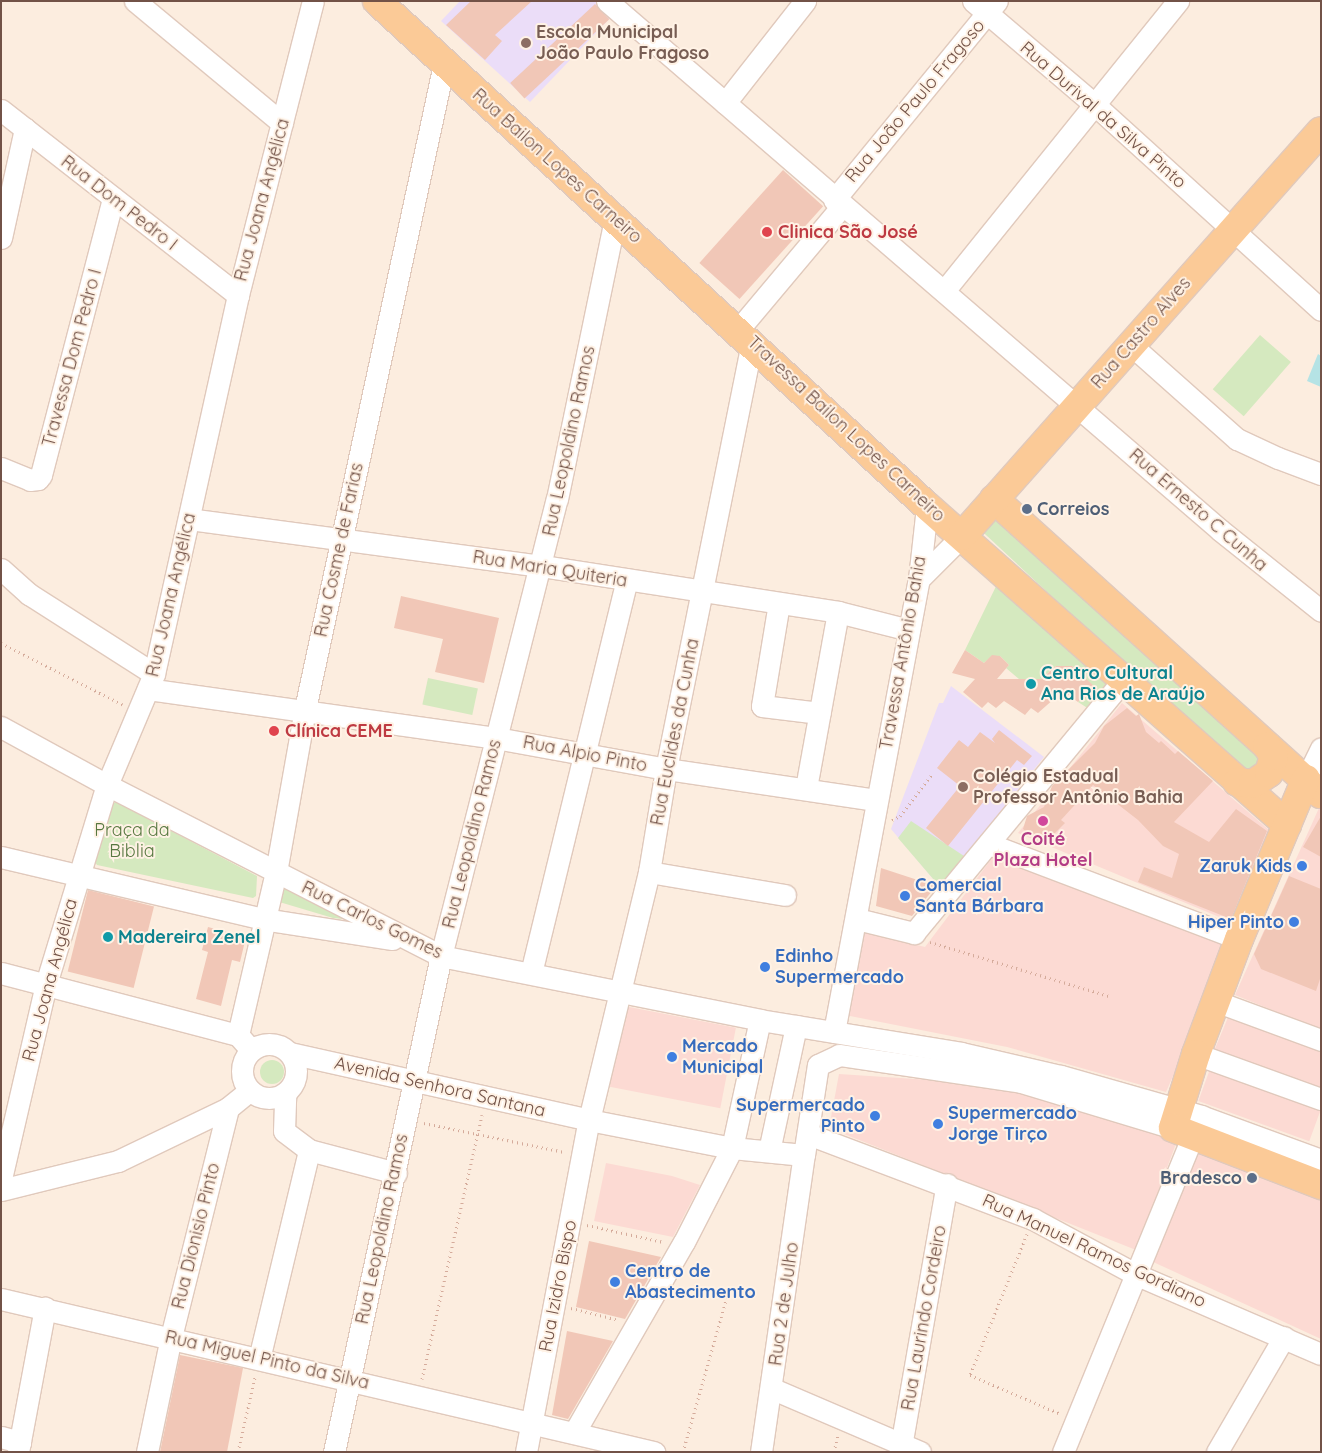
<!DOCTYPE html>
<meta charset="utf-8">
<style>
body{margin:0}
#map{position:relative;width:1322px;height:1453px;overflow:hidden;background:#fceddf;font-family:Quicksand,sans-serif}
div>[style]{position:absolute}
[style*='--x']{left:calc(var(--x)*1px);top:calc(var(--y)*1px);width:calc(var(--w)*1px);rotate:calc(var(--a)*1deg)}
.commercial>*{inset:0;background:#fcdad3;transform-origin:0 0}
.education>*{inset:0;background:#ebddf8}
.green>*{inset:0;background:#d5e9bf;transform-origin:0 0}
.round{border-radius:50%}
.water>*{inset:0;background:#b5e3e5}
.building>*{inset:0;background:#f1c7b7;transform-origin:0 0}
.path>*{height:3px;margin-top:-1.5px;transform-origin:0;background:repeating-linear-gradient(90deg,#d5ab9b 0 1px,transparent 0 5px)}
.roads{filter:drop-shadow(1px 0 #e0c9bc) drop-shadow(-1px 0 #e0c9bc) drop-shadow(0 1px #e0c9bc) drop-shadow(0 -1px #e0c9bc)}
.minor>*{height:21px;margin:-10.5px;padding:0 10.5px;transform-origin:10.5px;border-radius:10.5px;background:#fff}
.minor>.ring{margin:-10.5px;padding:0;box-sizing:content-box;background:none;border:21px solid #fff;border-radius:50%}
.major>*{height:28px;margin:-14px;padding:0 14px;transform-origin:14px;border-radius:14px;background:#fbca97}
.dots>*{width:14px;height:14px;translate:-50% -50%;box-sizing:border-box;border:2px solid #fff2e5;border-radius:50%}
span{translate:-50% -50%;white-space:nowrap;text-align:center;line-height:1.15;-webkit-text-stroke:4px #fff2e5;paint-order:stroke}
.education-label{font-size:18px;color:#785e54;font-weight:700}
.left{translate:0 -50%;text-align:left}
.street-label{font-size:18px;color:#725247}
.health-label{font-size:18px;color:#be3a42;font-weight:700}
.service-label{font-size:18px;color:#4e5e75;font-weight:700}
.right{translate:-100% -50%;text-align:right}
.culture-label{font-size:18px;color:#0d838f;font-weight:700}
.park-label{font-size:18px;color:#577840}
.hotel-label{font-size:18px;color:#b23c85;font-weight:700}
.shop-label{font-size:18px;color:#366cbe;font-weight:700}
.frame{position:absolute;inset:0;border:2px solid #725247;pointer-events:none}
</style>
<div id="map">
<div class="commercial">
<div style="clip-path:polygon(1122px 703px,1275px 835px,1236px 924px,1018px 833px)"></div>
<div style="clip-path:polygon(1319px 808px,1321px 809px,1321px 1030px,1235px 995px)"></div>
<div style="clip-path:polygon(996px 853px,1230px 946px,1166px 1092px,1007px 1047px,845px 1015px,864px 932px,925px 947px)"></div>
<div style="left:624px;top:1006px;width:114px;height:82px;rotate:11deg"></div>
<div style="clip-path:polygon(1229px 1015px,1321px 1050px,1321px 1088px,1214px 1051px)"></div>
<div style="left:1210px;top:1069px;width:118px;height:34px;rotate:20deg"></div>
<div style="clip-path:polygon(839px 1074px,1020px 1086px,1177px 1141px,1136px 1250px,829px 1128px)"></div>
<div style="clip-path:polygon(1197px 1143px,1321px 1196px,1321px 1339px,1151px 1261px)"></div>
<div style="clip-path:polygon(606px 1163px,672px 1176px,700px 1185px,673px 1237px,594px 1221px)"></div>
</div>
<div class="education">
<div style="clip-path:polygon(460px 1px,596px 1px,612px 16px,530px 102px,441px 21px)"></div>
<div style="clip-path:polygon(951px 686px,1044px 757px,940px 887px,891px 829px,939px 703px,943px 703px)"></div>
</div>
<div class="green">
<div style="left:1260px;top:335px;width:41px;height:72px;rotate:41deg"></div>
<div style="left:1003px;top:507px;width:361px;height:32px;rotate:43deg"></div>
<div style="clip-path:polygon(1002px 574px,1118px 678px,1089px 709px,1078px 702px,1093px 686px,1072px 666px,1056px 666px,1041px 679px,1019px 679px,1006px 668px,1009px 665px,1000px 656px,992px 656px,984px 663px,965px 650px)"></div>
<div style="left:428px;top:678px;width:51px;height:27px;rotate:12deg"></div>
<div style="clip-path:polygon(116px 802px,257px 876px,256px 896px,253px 898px,97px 865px,95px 862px,112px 804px)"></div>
<div style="clip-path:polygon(911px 821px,964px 856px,940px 887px,898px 838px)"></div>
<div style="clip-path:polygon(286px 886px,354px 920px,333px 918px,276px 901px,280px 887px)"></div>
<div class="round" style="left:260px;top:1060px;width:24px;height:24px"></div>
</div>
<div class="water">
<div style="clip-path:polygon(1318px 354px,1321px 356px,1321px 387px,1307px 381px)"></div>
</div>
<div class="building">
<div style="clip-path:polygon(471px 1px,532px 1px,495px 35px,502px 41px,485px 60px,446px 25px)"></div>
<div style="left:595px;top:4px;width:21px;height:116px;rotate:47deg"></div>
<div style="left:783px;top:170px;width:54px;height:125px;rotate:42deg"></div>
<div style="clip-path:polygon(401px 596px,499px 618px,484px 683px,435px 672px,443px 639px,394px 628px)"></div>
<div style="clip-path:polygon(965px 650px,984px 663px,992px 655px,1000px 656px,1009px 665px,997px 679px,1041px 679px,1056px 666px,1072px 666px,1094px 686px,1078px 702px,1063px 691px,1038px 713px,1031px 708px,1025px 715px,1004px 701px,996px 708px,988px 702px,982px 708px,963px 692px,975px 679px,952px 673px)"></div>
<div style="clip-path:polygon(1127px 708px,1136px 716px,1139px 714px,1146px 732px,1159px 743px,1161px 741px,1175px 754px,1178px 751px,1213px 781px,1174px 822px,1209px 842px,1236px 809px,1267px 831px,1231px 919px,1138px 882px,1144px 867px,1172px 878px,1179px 854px,1163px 846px,1138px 820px,1093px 785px,1061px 820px,1065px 823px,1047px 841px,1034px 838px,1023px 829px,1027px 816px,1044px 807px,1052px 786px,1095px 743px,1104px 726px)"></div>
<div style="clip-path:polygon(999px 730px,1032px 756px,1024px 765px,1017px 760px,948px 846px,926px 828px,960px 786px,937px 768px,959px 740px,968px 747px,980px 732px,995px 743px,992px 739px)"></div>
<div style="clip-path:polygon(1321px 816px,1321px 857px,1303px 847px)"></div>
<div style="clip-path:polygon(881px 868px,936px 886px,912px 916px,876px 906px)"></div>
<div style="clip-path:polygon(1289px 876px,1321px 889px,1321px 976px,1316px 991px,1261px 969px,1254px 954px)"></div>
<div style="left:88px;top:890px;width:68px;height:84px;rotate:14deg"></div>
<div style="clip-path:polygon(208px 927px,246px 937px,240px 962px,232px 960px,221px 1006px,196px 999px,208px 952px,202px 950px)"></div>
<div style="clip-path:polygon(589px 1241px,661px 1257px,625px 1319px,576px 1307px)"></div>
<div style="clip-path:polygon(567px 1331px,613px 1341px,568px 1419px,552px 1415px)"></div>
<div style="clip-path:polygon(180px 1355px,243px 1368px,227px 1452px,160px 1452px)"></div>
</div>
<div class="path">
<div style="--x:1;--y:643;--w:136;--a:26.8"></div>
<div style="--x:892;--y:820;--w:9;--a:-27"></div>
<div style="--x:900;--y:816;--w:54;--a:-52.5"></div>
<div style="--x:930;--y:942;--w:187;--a:16.8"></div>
<div style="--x:424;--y:1123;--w:143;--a:11.7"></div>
<div style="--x:587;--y:1225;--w:78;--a:12.6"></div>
<div style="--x:1027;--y:1234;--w:152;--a:112"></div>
<div style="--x:970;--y:1375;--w:99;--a:23.2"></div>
<div style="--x:571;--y:1308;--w:49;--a:14"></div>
<div style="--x:422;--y:1379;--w:271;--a:-77.2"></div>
<div style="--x:238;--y:1452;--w:77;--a:-77.2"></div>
<div style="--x:683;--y:1452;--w:162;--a:-74.2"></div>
<div style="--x:834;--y:1452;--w:17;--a:-77"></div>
</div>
<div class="roads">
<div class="minor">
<div style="--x:135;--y:1;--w:191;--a:39.7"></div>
<div style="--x:607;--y:1;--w:810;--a:40.79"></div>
<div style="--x:1220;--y:530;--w:129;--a:38.7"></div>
<div style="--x:973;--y:1;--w:160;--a:40.4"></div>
<div style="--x:1095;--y:105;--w:305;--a:42.2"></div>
<div style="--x:725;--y:103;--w:130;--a:-51.9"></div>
<div style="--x:1;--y:110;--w:301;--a:38"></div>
<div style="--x:834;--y:200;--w:257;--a:-50.7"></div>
<div style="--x:1;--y:238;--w:112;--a:-77.6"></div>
<div style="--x:944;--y:291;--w:373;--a:-51.1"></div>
<div style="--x:738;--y:330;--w:162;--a:-50"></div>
<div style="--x:1131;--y:345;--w:142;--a:41.6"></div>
<div style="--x:1237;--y:439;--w:45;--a:24.9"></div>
<div style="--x:1278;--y:458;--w:46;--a:20.4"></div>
<div style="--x:1;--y:468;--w:31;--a:22"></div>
<div style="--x:30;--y:480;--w:8;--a:-7"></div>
<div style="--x:38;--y:479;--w:5;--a:-53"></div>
<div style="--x:41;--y:475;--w:286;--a:-75.4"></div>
<div style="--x:189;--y:519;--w:356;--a:7.6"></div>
<div style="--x:542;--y:566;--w:300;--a:8.8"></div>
<div style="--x:838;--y:612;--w:73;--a:14.2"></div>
<div style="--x:1;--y:569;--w:38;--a:42"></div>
<div style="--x:29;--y:594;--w:148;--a:32.6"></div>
<div style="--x:919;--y:579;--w:61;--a:-45"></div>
<div style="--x:779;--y:603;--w:104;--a:99.4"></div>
<div style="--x:762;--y:706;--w:58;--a:6.9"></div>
<div style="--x:148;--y:689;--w:351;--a:8"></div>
<div style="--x:496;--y:738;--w:173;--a:10.3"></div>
<div style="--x:666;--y:769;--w:212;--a:8.4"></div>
<div style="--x:1;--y:727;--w:121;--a:28.7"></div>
<div style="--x:107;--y:785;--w:375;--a:27.1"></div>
<div style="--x:441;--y:956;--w:325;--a:11.3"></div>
<div style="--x:760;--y:1020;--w:204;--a:9.3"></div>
<div style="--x:961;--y:1053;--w:103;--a:13"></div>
<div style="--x:1061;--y:1076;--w:146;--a:15.9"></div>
<div style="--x:1201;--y:1116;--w:128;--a:20.1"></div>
<div style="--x:1306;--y:779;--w:34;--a:-64"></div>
<div style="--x:806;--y:788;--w:179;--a:-79.7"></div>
<div style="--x:989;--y:844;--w:267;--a:20.8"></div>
<div style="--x:1;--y:857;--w:269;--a:13.3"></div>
<div style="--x:263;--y:919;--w:131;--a:8.8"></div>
<div style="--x:649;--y:872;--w:138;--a:9.6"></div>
<div style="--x:857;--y:919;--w:59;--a:13.8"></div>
<div style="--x:914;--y:933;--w:328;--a:-50.4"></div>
<div style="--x:1;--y:973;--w:245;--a:14.7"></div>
<div style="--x:238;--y:1035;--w:20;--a:49"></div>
<div style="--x:531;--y:973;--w:405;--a:-76.3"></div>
<div style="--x:1215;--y:1001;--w:113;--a:20.2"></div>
<div style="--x:834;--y:1032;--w:461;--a:-79.4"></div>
<div style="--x:919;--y:579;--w:73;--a:-83.7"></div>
<div style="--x:238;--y:1035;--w:167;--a:-76.9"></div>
<div style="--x:276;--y:872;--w:166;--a:-79.9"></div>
<div style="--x:305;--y:709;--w:660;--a:-77.84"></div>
<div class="ring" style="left:242px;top:1044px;width:33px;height:33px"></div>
<div style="--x:290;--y:1053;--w:306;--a:12.6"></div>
<div style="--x:589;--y:1120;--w:146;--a:11.1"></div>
<div style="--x:732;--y:1148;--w:72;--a:5.6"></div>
<div style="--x:804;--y:1155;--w:91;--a:-81.2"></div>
<div style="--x:818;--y:1065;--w:23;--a:-25"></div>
<div style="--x:839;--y:1055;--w:184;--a:8.4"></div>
<div style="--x:1021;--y:1082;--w:159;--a:16.8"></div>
<div style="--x:1196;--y:1054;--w:133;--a:19.8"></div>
<div style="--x:808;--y:1134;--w:241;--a:20.7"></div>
<div style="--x:1033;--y:1219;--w:116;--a:28.3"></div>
<div style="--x:1135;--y:1274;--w:202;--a:23.3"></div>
<div style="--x:309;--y:1150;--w:90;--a:14.8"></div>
<div style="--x:769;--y:1151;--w:128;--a:-77.8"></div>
<div style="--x:1;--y:1179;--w:200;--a:-77"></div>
<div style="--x:46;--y:984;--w:208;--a:-73"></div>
<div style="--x:107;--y:785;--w:121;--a:-67.1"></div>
<div style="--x:154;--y:674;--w:388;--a:-77.5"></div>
<div style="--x:238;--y:295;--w:303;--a:-75.7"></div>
<div style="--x:1;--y:1190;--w:121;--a:-13.9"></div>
<div style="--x:118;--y:1161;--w:122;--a:-25.7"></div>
<div style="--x:228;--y:1108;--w:28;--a:-39"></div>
<div style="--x:1;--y:1299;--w:671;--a:13.19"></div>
<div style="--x:259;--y:1359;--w:215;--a:-76.5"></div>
<div style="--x:309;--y:1150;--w:31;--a:-143"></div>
<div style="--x:284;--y:1131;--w:38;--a:-88"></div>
<div style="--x:773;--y:1389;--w:160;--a:23.2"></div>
<div style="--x:574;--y:1433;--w:220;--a:-60.1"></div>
<div style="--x:684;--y:1242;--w:106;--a:-62.9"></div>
<div style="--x:732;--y:1148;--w:131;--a:-77.7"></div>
<div style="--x:1;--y:1437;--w:20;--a:15"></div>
<div style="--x:18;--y:1452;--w:147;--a:-79.4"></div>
<div style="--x:147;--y:1452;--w:117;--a:-78.2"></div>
<div style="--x:171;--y:1337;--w:236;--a:-76"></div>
<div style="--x:334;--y:1452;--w:507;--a:-77.83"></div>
<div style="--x:441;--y:956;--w:471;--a:-75.8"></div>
<div style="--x:557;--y:499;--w:287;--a:-78.3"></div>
<div style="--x:526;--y:1452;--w:338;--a:-79.3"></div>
<div style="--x:589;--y:1120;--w:255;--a:-76.4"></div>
<div style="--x:649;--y:872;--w:104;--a:-80.6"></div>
<div style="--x:666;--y:769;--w:435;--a:-78.6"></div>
<div style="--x:761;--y:1452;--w:300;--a:-81.8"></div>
<div style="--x:900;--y:1452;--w:272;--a:-80.1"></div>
<div style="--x:1063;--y:1452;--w:356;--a:-67.7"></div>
<div style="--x:1217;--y:1452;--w:133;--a:-59.8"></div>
</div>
<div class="major">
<div style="--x:377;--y:1;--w:747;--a:42.56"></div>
<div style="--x:927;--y:506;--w:481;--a:41.5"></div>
<div style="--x:994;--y:499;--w:440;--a:42.1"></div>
<div style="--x:962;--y:536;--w:541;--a:-48.45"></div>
<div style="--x:1306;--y:779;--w:173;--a:112.7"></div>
<div style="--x:1239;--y:939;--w:123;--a:110.5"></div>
<div style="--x:1196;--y:1054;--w:77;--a:107.3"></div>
<div style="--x:1173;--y:1128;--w:159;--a:21.1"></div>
<div style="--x:1237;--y:782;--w:16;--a:7"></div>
<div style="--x:1253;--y:784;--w:19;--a:-35"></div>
<div style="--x:1269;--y:773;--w:18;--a:-74"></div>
<div style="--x:1274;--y:756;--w:12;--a:-125"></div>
</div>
</div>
<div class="dots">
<div style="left:526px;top:43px;background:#8d6e63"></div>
<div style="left:767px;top:232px;background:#e0444e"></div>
<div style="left:1027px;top:509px;background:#5c6f8a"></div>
<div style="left:1031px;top:684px;background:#0f9aa8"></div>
<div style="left:274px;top:731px;background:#e0444e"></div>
<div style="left:963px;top:787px;background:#8d6e63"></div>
<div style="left:1043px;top:821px;background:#d1479c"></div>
<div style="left:1302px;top:866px;background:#3f7fe0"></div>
<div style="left:905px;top:896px;background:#3f7fe0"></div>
<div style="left:1294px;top:922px;background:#3f7fe0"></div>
<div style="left:108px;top:937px;background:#0f9aa8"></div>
<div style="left:765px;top:967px;background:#3f7fe0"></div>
<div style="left:672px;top:1057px;background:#3f7fe0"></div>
<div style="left:875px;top:1116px;background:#3f7fe0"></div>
<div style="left:938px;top:1124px;background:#3f7fe0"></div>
<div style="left:1252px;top:1178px;background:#5c6f8a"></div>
<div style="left:615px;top:1282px;background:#3f7fe0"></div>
</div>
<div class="education-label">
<span class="left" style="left:536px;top:43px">Escola Municipal<br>João Paulo Fragoso</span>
<span class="left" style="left:973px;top:787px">Colégio Estadual<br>Professor Antônio Bahia</span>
</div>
<div class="street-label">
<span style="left:915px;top:101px;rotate:-50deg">Rua João Paulo Fragoso</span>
<span style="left:1103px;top:115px;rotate:41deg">Rua Durival da Silva Pinto</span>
<span style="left:557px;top:166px;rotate:42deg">Rua Bailon Lopes Carneiro</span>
<span style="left:262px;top:200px;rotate:-75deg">Rua Joana Angélica</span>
<span style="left:119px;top:203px;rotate:38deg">Rua Dom Pedro I</span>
<span style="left:1141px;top:333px;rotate:-49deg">Rua Castro Alves</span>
<span style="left:72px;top:358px;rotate:-75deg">Travessa Dom Pedro I</span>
<span style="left:846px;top:429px;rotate:43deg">Travessa Bailon Lopes Carneiro</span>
<span style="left:569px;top:441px;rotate:-78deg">Rua Leopoldino Ramos</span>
<span style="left:1198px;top:510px;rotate:41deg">Rua Ernesto C Cunha</span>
<span style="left:339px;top:550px;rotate:-78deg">Rua Cosme de Farias</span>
<span style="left:550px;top:569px;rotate:9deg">Rua Maria Quiteria</span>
<span style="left:171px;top:595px;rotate:-77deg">Rua Joana Angélica</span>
<span style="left:903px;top:653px;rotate:-80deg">Travessa Antônio Bahia</span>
<span style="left:675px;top:732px;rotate:-79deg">Rua Euclides da Cunha</span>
<span style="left:585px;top:754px;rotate:11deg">Rua Alpio Pinto</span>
<span style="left:472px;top:834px;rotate:-76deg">Rua Leopoldino Ramos</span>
<span style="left:372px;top:920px;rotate:26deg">Rua Carlos Gomes</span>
<span style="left:50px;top:980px;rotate:-75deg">Rua Joana Angélica</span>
<span style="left:440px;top:1087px;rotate:13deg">Avenida Senhora Santana</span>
<span style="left:382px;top:1229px;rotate:-78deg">Rua Leopoldino Ramos</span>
<span style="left:196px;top:1236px;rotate:-76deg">Rua Dionisio Pinto</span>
<span style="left:1094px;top:1251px;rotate:25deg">Rua Manuel Ramos Gordiano</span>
<span style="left:558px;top:1286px;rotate:-79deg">Rua Izidro Bispo</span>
<span style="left:784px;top:1304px;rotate:-82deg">Rua 2 de Julho</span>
<span style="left:924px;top:1318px;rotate:-80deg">Rua Laurindo Cordeiro</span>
<span style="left:267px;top:1360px;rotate:13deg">Rua Miguel Pinto da Silva</span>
</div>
<div class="health-label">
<span class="left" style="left:778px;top:232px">Clinica São José</span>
<span class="left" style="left:285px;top:731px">Clínica CEME</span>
</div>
<div class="service-label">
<span class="left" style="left:1037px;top:509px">Correios</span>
<span class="right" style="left:1242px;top:1178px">Bradesco</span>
</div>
<div class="culture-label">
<span class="left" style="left:1041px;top:684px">Centro Cultural<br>Ana Rios de Araújo</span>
<span class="left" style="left:118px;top:937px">Madereira Zenel</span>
</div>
<div class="park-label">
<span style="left:132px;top:841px">Praça da<br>Biblia</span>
</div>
<div class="hotel-label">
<span style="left:1043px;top:850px">Coité<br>Plaza Hotel</span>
</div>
<div class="shop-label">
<span class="right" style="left:1292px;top:866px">Zaruk Kids</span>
<span class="left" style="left:915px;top:896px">Comercial<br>Santa Bárbara</span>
<span class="right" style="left:1284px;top:922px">Hiper Pinto</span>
<span class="left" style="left:775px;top:967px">Edinho<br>Supermercado</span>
<span class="left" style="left:682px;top:1057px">Mercado<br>Municipal</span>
<span class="right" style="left:865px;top:1116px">Supermercado<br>Pinto</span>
<span class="left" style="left:948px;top:1124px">Supermercado<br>Jorge Tirço</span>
<span class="left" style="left:625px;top:1282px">Centro de<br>Abastecimento</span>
</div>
<div class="frame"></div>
</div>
